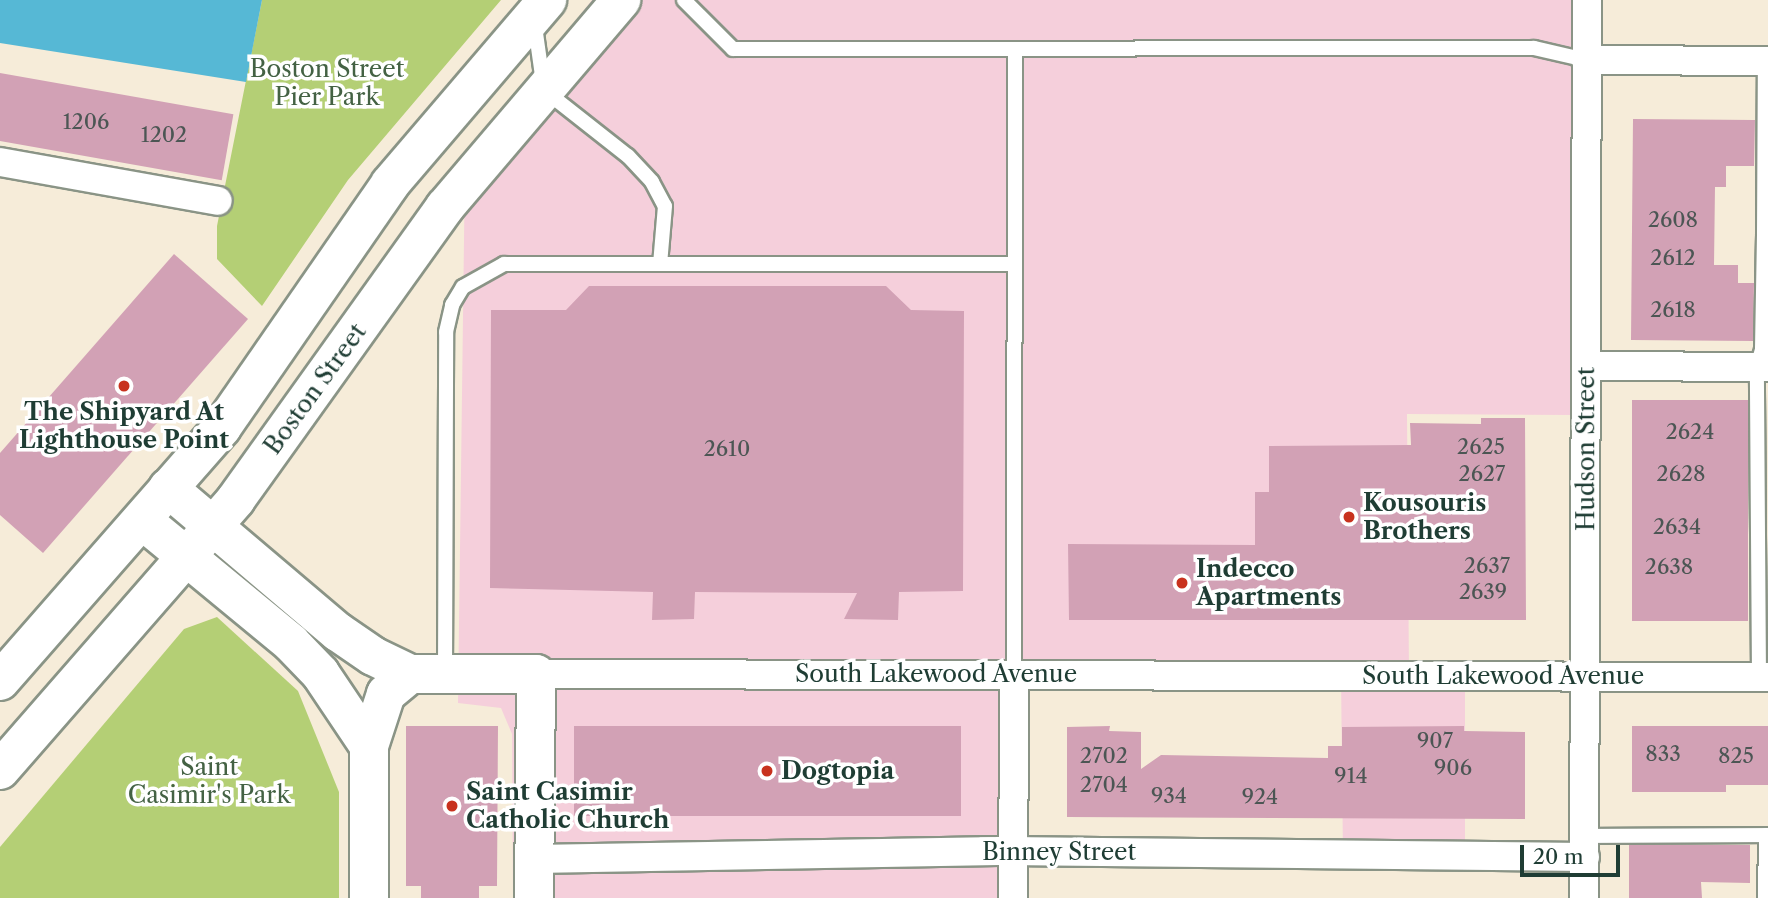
<!DOCTYPE html>
<style>
body{margin:0}
#map{position:relative;width:1768px;height:898px;overflow:hidden;background:#f6ecd9;font-family:"Libre Caslon Text",serif}
div>[style]{position:absolute}
[style*='--x']{left:calc(var(--x)*1px);top:calc(var(--y)*1px);width:calc(var(--w)*1px);rotate:calc(var(--a)*1deg)}
.built>*{inset:0;background:#f5cfdb}
.green>*{inset:0;background:#b4cf75}
.water>*{inset:0;background:#56b8d5}
.building>*{inset:0;background:#d2a1b5;transform-origin:0 0}
.roads{filter:drop-shadow(2px 0 #8a9486) drop-shadow(-2px 0 #8a9486) drop-shadow(0 2px #8a9486) drop-shadow(0 -2px #8a9486)}
.lane>*{height:14px;margin:-7px;padding:0 7px;transform-origin:7px;border-radius:7px;background:#fff}
.street>*{height:28px;margin:-14px;padding:0 14px;transform-origin:14px;border-radius:14px;background:#fff}
.secondary>*{height:38px;margin:-19px;padding:0 19px;transform-origin:19px;border-radius:19px;background:#fff}
.primary>*{height:38px;margin:-19px;padding:0 19px;transform-origin:19px;border-radius:19px;background:#fff}
.dots>*{width:19px;height:19px;translate:-50% -50%;box-sizing:border-box;border:4px solid #fff;border-radius:50%}
span{translate:-50% -50%;white-space:nowrap;text-align:center;line-height:1.15;-webkit-text-stroke:7px #fff;paint-order:stroke}
.number-label{font-size:21px;color:#4c5654}
.number-label span{-webkit-text-stroke-width:0}
.park-label{font-size:24px;color:#446244}
.street-label{font-size:24px;color:#1f3d34}
.poi-label{font-size:24px;color:#1f3d34;font-weight:700}
.left{translate:0 -50%;text-align:left}
.scale{position:absolute;left:1520px;top:845px;width:100px;height:32px;box-sizing:border-box;border:4px solid #1f3d34;border-top:0;padding-left:9px;font-size:21px;line-height:24px;white-space:nowrap;color:#1f3d34;-webkit-text-stroke:5px #fff;paint-order:stroke}
</style>
<div id="map">
<div class="built">
<div style="clip-path:polygon(592px 0,1577px 0,1576px 415px,1407px 414px,1409px 674px,1465px 677px,1465px 858px,1343px 857px,1341px 676px,1010px 673px,1013px 898px,513px 898px,512px 734px,501px 708px,458px 703px,465px 162px)"></div>
</div>
<div class="green">
<div style="clip-path:polygon(262px 0,501px 0,348px 180px,262px 306px,217px 259px,217px 226px)"></div>
<div style="clip-path:polygon(217px 617px,298px 691px,339px 792px,339px 898px,0 898px,0 847px,184px 629px)"></div>
</div>
<div class="water">
<div style="clip-path:polygon(0 0,262px 0,246px 82px,0 43px)"></div>
</div>
<div class="building">
<div style="left:0;top:73px;width:237px;height:67px;rotate:10deg"></div>
<div style="clip-path:polygon(1633px 119px,1755px 120px,1754px 166px,1726px 166px,1726px 187px,1715px 187px,1714px 265px,1738px 265px,1738px 283px,1754px 283px,1753px 341px,1631px 340px)"></div>
<div style="clip-path:polygon(174px 254px,248px 319px,43px 553px,0 515px,0 453px)"></div>
<div style="clip-path:polygon(589px 286px,886px 286px,911px 310px,964px 311px,963px 591px,899px 592px,898px 620px,844px 619px,857px 593px,695px 592px,694px 619px,652px 620px,653px 592px,490px 588px,491px 310px,566px 310px)"></div>
<div style="left:1632px;top:400px;width:116px;height:221px"></div>
<div style="clip-path:polygon(1481px 418px,1525px 418px,1526px 620px,1069px 620px,1068px 544px,1255px 545px,1255px 492px,1269px 492px,1269px 446px,1411px 445px,1410px 423px,1481px 424px)"></div>
<div style="clip-path:polygon(406px 726px,498px 726px,497px 886px,479px 886px,479px 898px,421px 898px,421px 886px,406px 886px)"></div>
<div style="left:574px;top:726px;width:387px;height:90px"></div>
<div style="clip-path:polygon(1110px 726px,1109px 731px,1141px 732px,1141px 769px,1161px 755px,1328px 758px,1328px 746px,1342px 746px,1342px 727px,1464px 726px,1464px 731px,1525px 732px,1525px 819px,1067px 817px,1067px 727px)"></div>
<div style="clip-path:polygon(1632px 726px,1768px 726px,1768px 785px,1726px 785px,1726px 792px,1632px 792px)"></div>
<div style="clip-path:polygon(1629px 845px,1750px 845px,1750px 883px,1701px 882px,1702px 898px,1629px 898px)"></div>
</div>
<div class="roads">
<div class="lane">
<div style="--x:684;--y:0;--w:69;--a:45"></div>
<div style="--x:733;--y:49;--w:801;--a:-0.07"></div>
<div style="--x:1534;--y:48;--w:53;--a:13"></div>
<div style="--x:535;--y:26;--w:65;--a:82"></div>
<div style="--x:544;--y:90;--w:107;--a:38.2"></div>
<div style="--x:628;--y:156;--w:35;--a:47"></div>
<div style="--x:652;--y:182;--w:27;--a:62"></div>
<div style="--x:665;--y:206;--w:58;--a:94.9"></div>
<div style="--x:1764;--y:235;--w:174;--a:-89.7"></div>
<div style="--x:445;--y:672;--w:340;--a:-89.8"></div>
<div style="--x:446;--y:332;--w:28;--a:-77"></div>
<div style="--x:452;--y:305;--w:21;--a:-59"></div>
<div style="--x:463;--y:287;--w:47;--a:-29.3"></div>
<div style="--x:504;--y:264;--w:511;--a:0"></div>
<div style="--x:1014;--y:675;--w:626;--a:-89.91"></div>
<div style="--x:1759;--y:677;--w:310;--a:-90.4"></div>
<div style="--x:1757;--y:367;--w:19;--a:-74"></div>
<div style="--x:1762;--y:349;--w:114;--a:-89"></div>
<div style="--x:1764;--y:235;--w:4;--a:0"></div>
<div style="--x:1585;--y:836;--w:183;--a:-0.3"></div>
<div style="--x:1765;--y:898;--w:63;--a:-89.1"></div>
</div>
<div class="street">
<div style="--x:1586;--y:60;--w:182;--a:0.3"></div>
<div style="--x:0;--y:162;--w:221;--a:10.1"></div>
<div style="--x:1586;--y:366;--w:182;--a:0.3"></div>
<div style="--x:536;--y:674;--w:1232;--a:0.14"></div>
<div style="--x:534;--y:859;--w:479;--a:-1"></div>
<div style="--x:1013;--y:851;--w:572;--a:0.6"></div>
<div style="--x:1013;--y:898;--w:223;--a:-89.7"></div>
<div style="--x:1584;--y:898;--w:898;--a:-89.81"></div>
</div>
<div class="secondary">
<div style="--x:168;--y:488;--w:223;--a:40.3"></div>
<div style="--x:338;--y:632;--w:42;--a:34.4"></div>
<div style="--x:373;--y:656;--w:41;--a:25.9"></div>
<div style="--x:410;--y:674;--w:126;--a:0"></div>
<div style="--x:536;--y:674;--w:224;--a:90.5"></div>
<div style="--x:142;--y:520;--w:193;--a:39.5"></div>
<div style="--x:291;--y:643;--w:42;--a:46"></div>
<div style="--x:320;--y:673;--w:88;--a:56.1"></div>
<div style="--x:369;--y:898;--w:152;--a:-90"></div>
<div style="--x:369;--y:746;--w:55;--a:-71.9"></div>
<div style="--x:386;--y:694;--w:31;--a:-40"></div>
</div>
<div class="primary">
<div style="--x:0;--y:681;--w:337;--a:-48.8"></div>
<div style="--x:222;--y:427;--w:295;--a:-55.3"></div>
<div style="--x:390;--y:184;--w:242;--a:-49.5"></div>
<div style="--x:0;--y:770;--w:359;--a:-48.9"></div>
<div style="--x:236;--y:499;--w:359;--a:-54.4"></div>
<div style="--x:445;--y:207;--w:272;--a:-49.6"></div>
</div>
</div>
<div class="dots">
<div style="left:124px;top:386px;background:#c8321e"></div>
<div style="left:1349px;top:517px;background:#c8321e"></div>
<div style="left:1182px;top:583px;background:#c8321e"></div>
<div style="left:767px;top:771px;background:#c8321e"></div>
<div style="left:452px;top:806px;background:#c8321e"></div>
</div>
<div class="number-label">
<span style="left:86px;top:122px">1206</span>
<span style="left:164px;top:135px">1202</span>
<span style="left:1673px;top:220px">2608</span>
<span style="left:1673px;top:258px">2612</span>
<span style="left:1673px;top:310px">2618</span>
<span style="left:1690px;top:432px">2624</span>
<span style="left:1481px;top:447px">2625</span>
<span style="left:727px;top:449px">2610</span>
<span style="left:1482px;top:474px">2627</span>
<span style="left:1681px;top:474px">2628</span>
<span style="left:1677px;top:527px">2634</span>
<span style="left:1487px;top:566px">2637</span>
<span style="left:1669px;top:567px">2638</span>
<span style="left:1483px;top:592px">2639</span>
<span style="left:1435px;top:741px">907</span>
<span style="left:1663px;top:754px">833</span>
<span style="left:1104px;top:756px">2702</span>
<span style="left:1736px;top:756px">825</span>
<span style="left:1453px;top:768px">906</span>
<span style="left:1351px;top:776px">914</span>
<span style="left:1104px;top:785px">2704</span>
<span style="left:1169px;top:796px">934</span>
<span style="left:1260px;top:797px">924</span>
</div>
<div class="park-label">
<span style="left:327px;top:83px">Boston Street<br>Pier Park</span>
<span style="left:209px;top:781px">Saint<br>Casimir's Park</span>
</div>
<div class="street-label">
<span style="left:315px;top:389px;rotate:-54deg">Boston Street</span>
<span style="left:1586px;top:449px;rotate:-90deg">Hudson Street</span>
<span style="left:936px;top:674px">South Lakewood Avenue</span>
<span style="left:1503px;top:676px">South Lakewood Avenue</span>
<span style="left:1059px;top:852px">Binney Street</span>
</div>
<div class="poi-label">
<span style="left:124px;top:426px">The Shipyard At<br>Lighthouse Point</span>
<span class="left" style="left:1363px;top:517px">Kousouris<br>Brothers</span>
<span class="left" style="left:1196px;top:583px">Indecco<br>Apartments</span>
<span class="left" style="left:781px;top:771px">Dogtopia</span>
<span class="left" style="left:466px;top:806px">Saint Casimir<br>Catholic Church</span>
</div>
<div class="scale">20 m</div>
</div>
